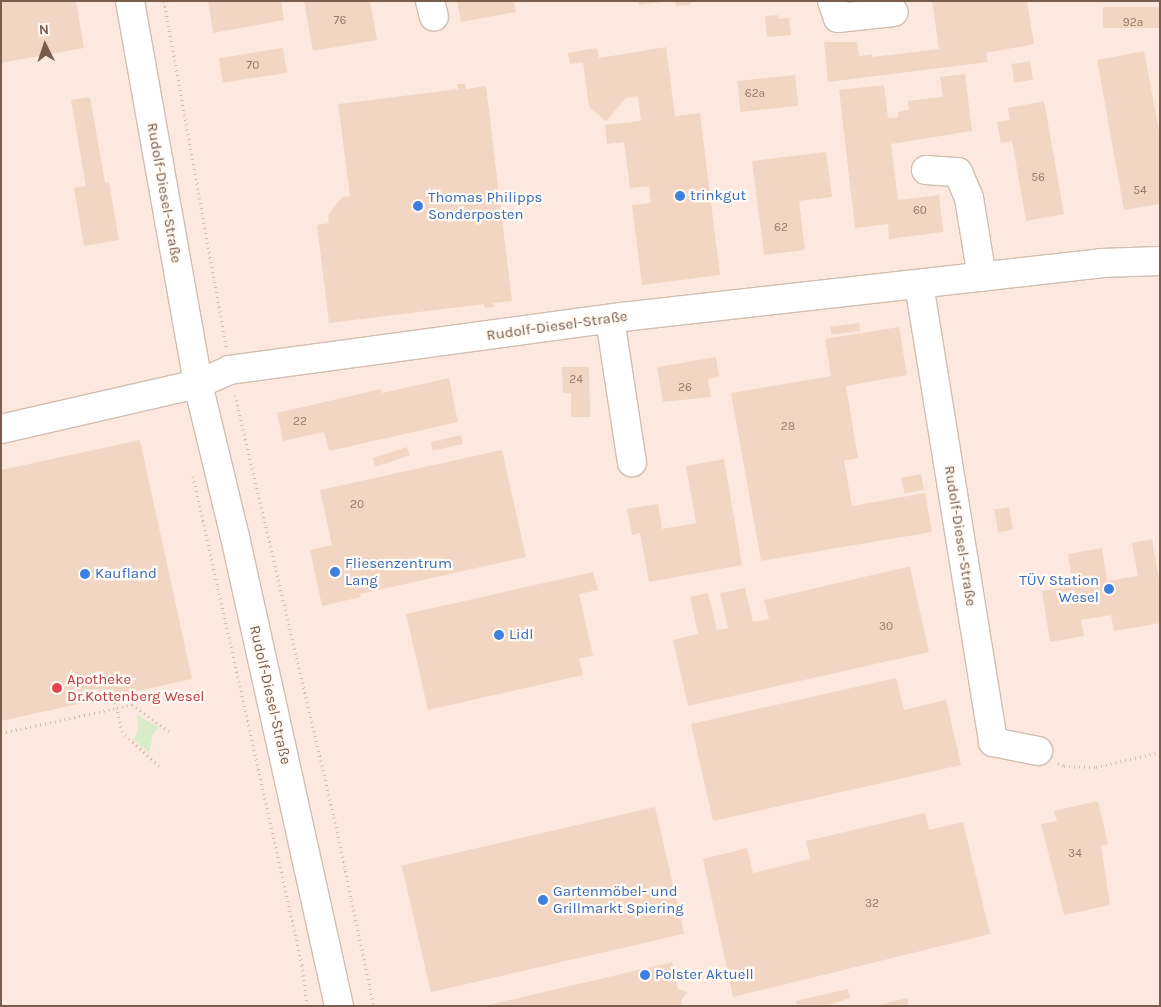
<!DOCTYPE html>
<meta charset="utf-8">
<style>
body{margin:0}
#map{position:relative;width:1161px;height:1007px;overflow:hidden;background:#fdf6ec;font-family:Karla,sans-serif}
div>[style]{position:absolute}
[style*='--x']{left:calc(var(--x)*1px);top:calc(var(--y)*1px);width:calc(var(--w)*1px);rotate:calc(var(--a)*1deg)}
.commercial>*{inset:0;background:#fde8e0;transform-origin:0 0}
.green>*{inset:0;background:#d8ecc9}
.building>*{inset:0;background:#f3d5c3;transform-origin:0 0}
.path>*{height:3px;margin-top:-1.5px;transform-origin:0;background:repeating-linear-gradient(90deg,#d9b8a5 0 1px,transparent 0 5px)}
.roads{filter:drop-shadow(1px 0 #d1beb0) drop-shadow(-1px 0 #d1beb0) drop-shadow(0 1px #d1beb0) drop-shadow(0 -1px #d1beb0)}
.minor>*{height:28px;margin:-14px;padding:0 14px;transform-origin:14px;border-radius:14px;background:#fff}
.dots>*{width:14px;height:14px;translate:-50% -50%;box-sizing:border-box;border:2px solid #fffaf3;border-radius:50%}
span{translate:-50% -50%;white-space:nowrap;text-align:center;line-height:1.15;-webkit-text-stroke:4.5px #fffaf3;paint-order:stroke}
.number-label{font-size:12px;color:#987a6a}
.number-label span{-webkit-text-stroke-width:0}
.street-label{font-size:15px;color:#7a5c4d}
.shop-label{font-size:15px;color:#366cbe}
.left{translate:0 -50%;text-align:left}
.right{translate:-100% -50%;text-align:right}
.health-label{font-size:15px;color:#be3a42}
.frame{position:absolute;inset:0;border:2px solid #7a5c4d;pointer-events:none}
.north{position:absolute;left:20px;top:20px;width:50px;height:50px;-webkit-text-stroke:4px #fffaf3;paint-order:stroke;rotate:356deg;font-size:14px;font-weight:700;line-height:20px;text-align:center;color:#7a5c4d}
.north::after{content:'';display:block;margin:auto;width:18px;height:22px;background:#7a5c4d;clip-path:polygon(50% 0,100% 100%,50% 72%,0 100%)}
</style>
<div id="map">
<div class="commercial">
<div style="left:1px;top:1px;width:1159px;height:1005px"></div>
</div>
<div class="green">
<div style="clip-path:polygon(137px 715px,159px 727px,153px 734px,149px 753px,134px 740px,138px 729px)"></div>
</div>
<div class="building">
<div style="clip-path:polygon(1px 1px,76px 1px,84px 48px,1px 63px)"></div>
<div style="clip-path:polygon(208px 1px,281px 1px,284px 20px,213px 33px)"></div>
<div style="clip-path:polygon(304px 1px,370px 1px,377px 40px,313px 51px)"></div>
<div style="clip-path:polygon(457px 1px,514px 1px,516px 12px,461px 22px)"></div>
<div style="clip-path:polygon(638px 1px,663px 1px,663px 2px,639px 5px)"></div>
<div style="clip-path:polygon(675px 1px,690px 1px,691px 5px,676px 6px)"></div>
<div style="clip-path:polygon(932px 1px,1027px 1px,1034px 44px,986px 53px,988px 62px,828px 82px,824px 42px,857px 42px,859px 56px,872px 54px,872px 57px,939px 49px)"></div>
<div style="left:1160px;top:7px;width:21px;height:57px;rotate:90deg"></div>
<div style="clip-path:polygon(778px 15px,779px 19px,789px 18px,791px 35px,767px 37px,765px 16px)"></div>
<div style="clip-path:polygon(666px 47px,675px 116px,700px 113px,720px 275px,642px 285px,632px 205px,651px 203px,649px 186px,630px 188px,624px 142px,607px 144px,605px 125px,641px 121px,638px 96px,626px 98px,606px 121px,589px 107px,583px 62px,570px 64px,568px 53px,597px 48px,599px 58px)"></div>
<div style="left:283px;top:48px;width:25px;height:65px;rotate:81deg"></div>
<div style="clip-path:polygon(1144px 51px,1160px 136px,1160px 204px,1124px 210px,1097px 60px)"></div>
<div style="left:1030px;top:61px;width:19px;height:19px;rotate:81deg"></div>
<div style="clip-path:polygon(965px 74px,972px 131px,891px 144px,898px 200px,939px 195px,943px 232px,889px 239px,888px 224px,855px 228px,839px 90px,884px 85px,888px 118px,898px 117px,898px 112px,909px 110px,908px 101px,943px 97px,940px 77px)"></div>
<div style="left:795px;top:75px;width:31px;height:58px;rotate:84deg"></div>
<div style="clip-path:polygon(457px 84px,465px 84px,466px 89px,486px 86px,512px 301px,493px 303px,494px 307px,485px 308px,484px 304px,329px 323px,317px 225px,329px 223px,328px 215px,342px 197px,350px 196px,338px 104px,458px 89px)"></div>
<div style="clip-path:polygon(90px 97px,105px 183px,109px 182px,119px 240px,84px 246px,74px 188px,86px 186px,71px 100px)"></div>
<div style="clip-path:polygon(1044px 101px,1064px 214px,1026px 221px,1012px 141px,1001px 143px,997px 122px,1010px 120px,1008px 108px)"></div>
<div style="clip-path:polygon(826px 152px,832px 197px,799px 201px,805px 250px,764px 255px,752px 161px)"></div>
<div style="left:859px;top:323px;width:8px;height:29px;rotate:83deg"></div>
<div style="clip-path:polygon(899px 327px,907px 375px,846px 386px,858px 458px,844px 461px,852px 506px,925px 493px,932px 532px,761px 561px,731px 393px,831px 376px,825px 339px)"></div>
<div style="clip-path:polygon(716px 357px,719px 377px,708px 379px,711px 397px,663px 402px,657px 367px)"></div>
<div style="clip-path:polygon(562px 367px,589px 367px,590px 417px,571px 417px,571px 393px,563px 393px)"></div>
<div style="clip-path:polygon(449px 378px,458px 422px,329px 451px,324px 432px,283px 441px,277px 413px,381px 389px,382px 393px)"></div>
<div style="left:461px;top:435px;width:9px;height:31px;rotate:77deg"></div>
<div style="clip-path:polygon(140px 440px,192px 679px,1px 721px,1px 470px)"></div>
<div style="left:407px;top:447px;width:9px;height:36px;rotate:72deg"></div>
<div style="clip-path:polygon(502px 450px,526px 557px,360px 594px,361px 597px,322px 606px,310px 550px,332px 545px,320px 490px)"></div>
<div style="clip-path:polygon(724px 459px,742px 565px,649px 582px,640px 533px,632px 535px,627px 509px,658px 504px,662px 529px,696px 523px,686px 466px)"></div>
<div style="left:921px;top:474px;width:16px;height:20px;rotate:79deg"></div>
<div style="left:1009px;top:507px;width:23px;height:15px;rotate:80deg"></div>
<div style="clip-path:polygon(1152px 539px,1160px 585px,1160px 623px,1114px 631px,1111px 615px,1081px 620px,1084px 636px,1050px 642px,1042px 591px,1073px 586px,1068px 554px,1102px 548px,1107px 581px,1138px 576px,1132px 543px)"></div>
<div style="clip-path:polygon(907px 567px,910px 567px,929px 652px,688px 706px,673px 640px,698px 634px,690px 597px,708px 593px,717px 630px,728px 628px,720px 593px,745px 588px,753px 622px,769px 619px,764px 600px)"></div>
<div style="clip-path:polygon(593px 572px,598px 590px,579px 594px,593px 656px,579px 658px,583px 675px,428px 710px,406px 614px)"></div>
<div style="clip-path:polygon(896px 678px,904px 710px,946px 700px,961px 765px,713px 821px,691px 724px)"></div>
<div style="clip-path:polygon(1098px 801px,1108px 844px,1101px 846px,1110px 905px,1064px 915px,1041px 824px,1057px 821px,1054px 811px)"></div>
<div style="left:655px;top:807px;width:130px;height:260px;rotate:77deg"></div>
<div style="clip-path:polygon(925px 813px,929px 830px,963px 822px,990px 934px,733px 997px,703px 859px,747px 848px,753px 873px,810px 859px,806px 841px)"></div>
<div style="clip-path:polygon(672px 962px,678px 989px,688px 992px,681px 1000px,682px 1006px,484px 1006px)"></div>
<div style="clip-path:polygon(848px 989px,850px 998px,826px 1006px,797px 1006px,796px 1001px)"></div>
<div style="clip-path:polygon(907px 998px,909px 1006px,878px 1006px,878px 1005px)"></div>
</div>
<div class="path">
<div style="--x:164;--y:1;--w:352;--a:79.8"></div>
<div style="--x:235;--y:395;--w:433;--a:76.8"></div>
<div style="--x:334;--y:817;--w:193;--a:78.1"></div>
<div style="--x:193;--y:476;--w:501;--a:77.43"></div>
<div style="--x:302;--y:965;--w:41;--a:83"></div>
<div style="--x:1;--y:733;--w:119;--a:-12.2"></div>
<div style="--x:117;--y:708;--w:12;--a:-104"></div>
<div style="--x:1058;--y:763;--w:7;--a:27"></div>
<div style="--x:1064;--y:766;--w:32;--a:2"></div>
<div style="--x:1096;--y:767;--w:66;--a:-13.2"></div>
<div style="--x:159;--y:766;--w:50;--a:-137.4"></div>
<div style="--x:122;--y:732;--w:25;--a:-102"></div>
<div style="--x:117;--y:708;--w:16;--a:-15"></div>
<div style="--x:132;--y:704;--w:46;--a:36.1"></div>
</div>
<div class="roads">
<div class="minor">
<div style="--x:130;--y:1;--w:389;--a:79.9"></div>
<div style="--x:198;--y:384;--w:157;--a:76.4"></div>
<div style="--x:235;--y:537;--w:480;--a:77.5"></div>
<div style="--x:430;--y:1;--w:16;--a:76"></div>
<div style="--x:832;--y:1;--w:18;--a:71"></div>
<div style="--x:838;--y:18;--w:56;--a:-6.1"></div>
<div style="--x:926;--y:170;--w:32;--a:4"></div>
<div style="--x:958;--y:172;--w:28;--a:67"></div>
<div style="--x:969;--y:198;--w:80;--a:80.7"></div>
<div style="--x:919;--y:284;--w:464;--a:80.8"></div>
<div style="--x:993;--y:742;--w:46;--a:11.3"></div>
<div style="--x:610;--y:319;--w:145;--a:81.3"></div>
<div style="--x:1;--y:429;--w:202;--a:-12.9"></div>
<div style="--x:198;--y:384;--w:34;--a:-24"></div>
<div style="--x:229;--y:370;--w:397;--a:-7.7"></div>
<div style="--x:622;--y:317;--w:482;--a:-6.4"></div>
<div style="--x:1101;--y:263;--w:59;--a:-1.9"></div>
</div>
</div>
<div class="dots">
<div style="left:680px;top:196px;background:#3f7fe0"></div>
<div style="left:418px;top:206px;background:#3f7fe0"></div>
<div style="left:335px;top:572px;background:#3f7fe0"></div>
<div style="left:85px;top:574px;background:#3f7fe0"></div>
<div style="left:1109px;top:589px;background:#3f7fe0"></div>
<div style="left:499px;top:635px;background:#3f7fe0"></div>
<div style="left:57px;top:688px;background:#e0444e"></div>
<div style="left:543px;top:900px;background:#3f7fe0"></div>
<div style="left:645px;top:975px;background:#3f7fe0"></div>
</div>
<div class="number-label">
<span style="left:340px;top:21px">76</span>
<span style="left:1133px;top:23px">92a</span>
<span style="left:253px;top:66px">70</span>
<span style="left:755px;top:94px">62a</span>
<span style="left:1038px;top:178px">56</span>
<span style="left:1140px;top:191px">54</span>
<span style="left:920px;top:211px">60</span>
<span style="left:781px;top:228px">62</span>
<span style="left:576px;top:380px">24</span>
<span style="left:685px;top:388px">26</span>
<span style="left:300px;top:422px">22</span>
<span style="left:788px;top:427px">28</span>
<span style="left:357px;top:505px">20</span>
<span style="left:886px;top:627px">30</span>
<span style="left:1075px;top:854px">34</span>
<span style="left:872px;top:904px">32</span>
</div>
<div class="street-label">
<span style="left:164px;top:193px;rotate:80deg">Rudolf-Diesel-Straße</span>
<span style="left:557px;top:326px;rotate:-8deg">Rudolf-Diesel-Straße</span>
<span style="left:960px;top:536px;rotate:81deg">Rudolf-Diesel-Straße</span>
<span style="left:270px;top:695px;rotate:77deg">Rudolf-Diesel-Straße</span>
</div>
<div class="shop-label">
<span class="left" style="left:690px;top:196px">trinkgut</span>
<span class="left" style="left:428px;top:206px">Thomas Philipps<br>Sonderposten</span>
<span class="left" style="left:345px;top:572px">Fliesenzentrum<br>Lang</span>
<span class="left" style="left:95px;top:574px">Kaufland</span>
<span class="right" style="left:1099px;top:589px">TÜV Station<br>Wesel</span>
<span class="left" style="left:509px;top:635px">Lidl</span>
<span class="left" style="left:553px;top:900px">Gartenmöbel- und<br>Grillmarkt Spiering</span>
<span class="left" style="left:655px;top:975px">Polster Aktuell</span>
</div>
<div class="health-label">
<span class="left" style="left:67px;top:688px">Apotheke<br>Dr.Kottenberg Wesel</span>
</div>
<div class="frame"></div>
<div class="north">N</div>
</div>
